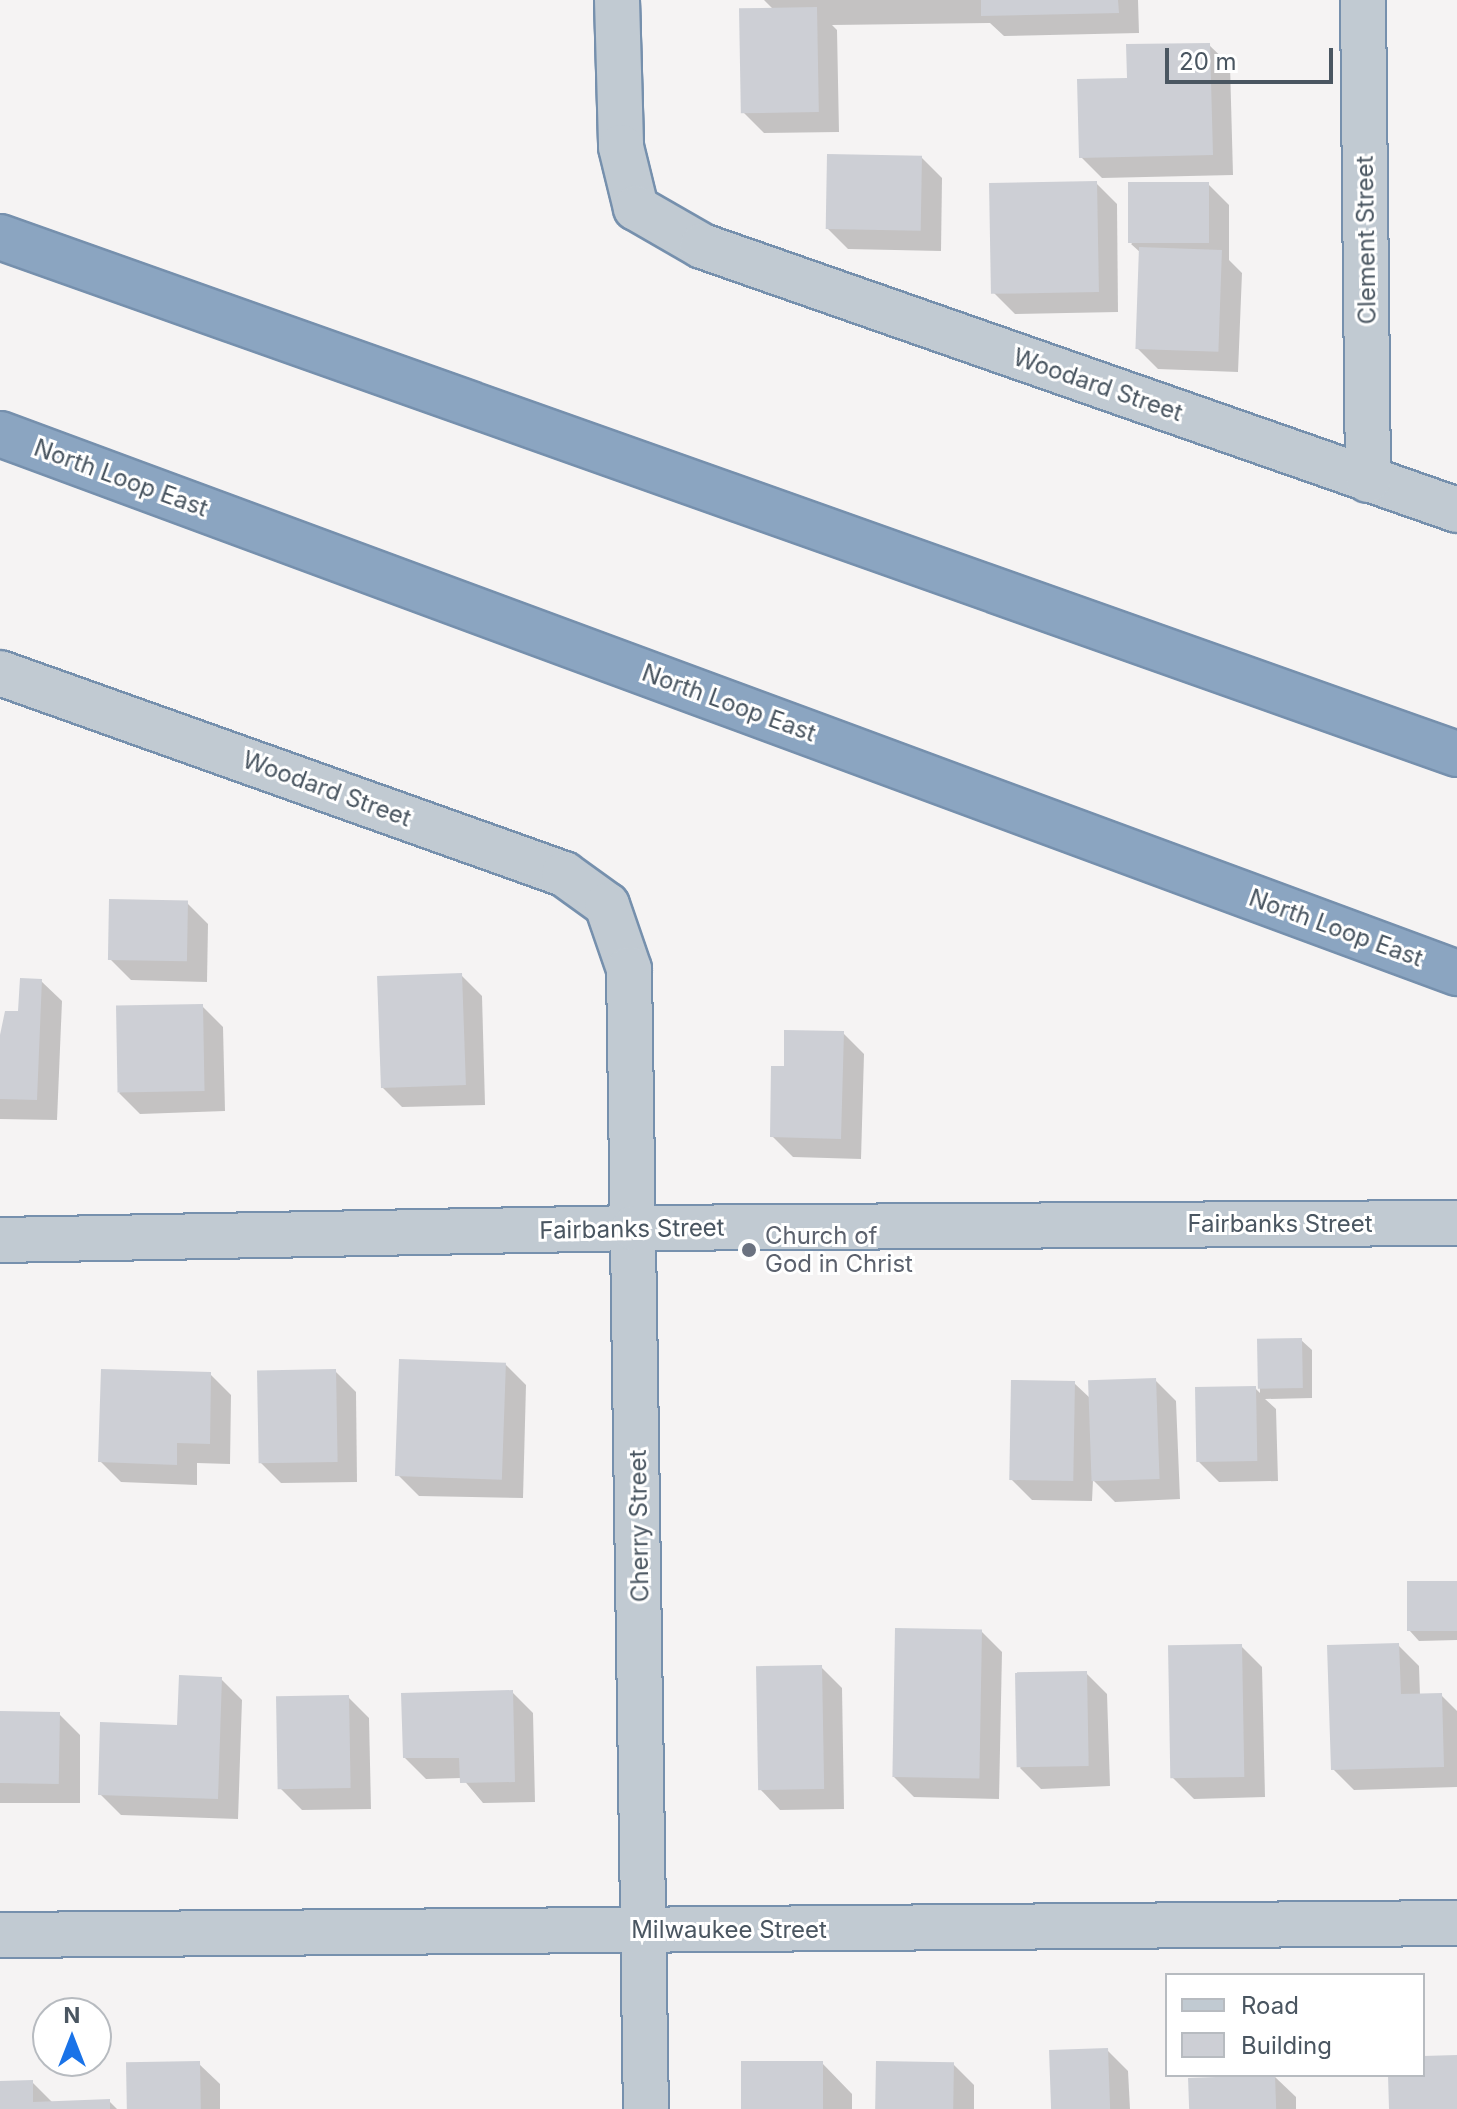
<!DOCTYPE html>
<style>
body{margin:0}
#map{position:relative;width:1457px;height:2109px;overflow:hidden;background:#f5f3f3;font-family:Inter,sans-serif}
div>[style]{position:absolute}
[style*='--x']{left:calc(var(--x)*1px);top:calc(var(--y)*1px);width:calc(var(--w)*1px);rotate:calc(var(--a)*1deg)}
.shadow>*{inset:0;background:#0003}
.building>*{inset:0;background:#cdcfd5;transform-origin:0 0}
.roads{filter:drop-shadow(2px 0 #7690ad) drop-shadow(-2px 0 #7690ad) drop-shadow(0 2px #7690ad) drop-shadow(0 -2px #7690ad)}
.street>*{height:44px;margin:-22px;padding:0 22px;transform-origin:22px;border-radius:22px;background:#c1cad2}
.highway>*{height:44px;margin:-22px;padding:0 22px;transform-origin:22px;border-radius:22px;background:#8ba5c1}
.dots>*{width:22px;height:22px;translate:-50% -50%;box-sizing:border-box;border:4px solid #fff;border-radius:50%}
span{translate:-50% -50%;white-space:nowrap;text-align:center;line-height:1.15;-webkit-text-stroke:6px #fff;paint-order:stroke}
.street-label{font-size:24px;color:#4a5661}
.worship-label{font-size:24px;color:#5b616d}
.left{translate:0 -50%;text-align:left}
.legend{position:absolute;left:1165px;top:1973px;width:260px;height:104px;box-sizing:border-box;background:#fff;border:2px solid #b7bbc0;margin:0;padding:10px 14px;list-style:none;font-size:24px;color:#4a5661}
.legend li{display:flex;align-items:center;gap:16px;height:40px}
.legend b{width:40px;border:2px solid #b7bbc0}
.north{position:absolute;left:32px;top:1997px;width:80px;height:80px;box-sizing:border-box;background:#fff;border:2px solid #b7bbc0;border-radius:50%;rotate:0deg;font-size:22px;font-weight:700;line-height:32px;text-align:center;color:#4a5661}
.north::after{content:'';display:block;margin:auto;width:28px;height:36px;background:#1a73e8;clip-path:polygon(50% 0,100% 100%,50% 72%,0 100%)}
.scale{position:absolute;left:1165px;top:48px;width:168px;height:36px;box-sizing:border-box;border:4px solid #4a5661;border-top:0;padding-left:10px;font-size:24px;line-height:28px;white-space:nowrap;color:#4a5661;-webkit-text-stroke:6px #fff;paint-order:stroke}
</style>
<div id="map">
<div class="shadow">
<div style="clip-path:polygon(764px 0,1138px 0,1139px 33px,1004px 36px,990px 23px,832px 25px,837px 30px,839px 132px,764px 133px,743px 112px,774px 10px)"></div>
<div style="clip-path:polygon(1209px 45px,1230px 65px,1233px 175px,1102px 178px,1081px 157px,1129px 80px)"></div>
<div style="clip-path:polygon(921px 157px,942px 178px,941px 251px,848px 249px,827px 228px)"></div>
<div style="clip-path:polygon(1096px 183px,1117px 204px,1118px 312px,1015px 314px,994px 293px)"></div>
<div style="clip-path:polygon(1208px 184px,1229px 205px,1229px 260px,1242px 273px,1238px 372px,1158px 369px,1137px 348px,1141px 253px,1131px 244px)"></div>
<div style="clip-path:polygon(187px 903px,208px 924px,207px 982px,131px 980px,110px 959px)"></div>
<div style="clip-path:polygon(461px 975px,482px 996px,485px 1105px,402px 1107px,381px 1086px)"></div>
<div style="clip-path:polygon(41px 981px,62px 1001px,57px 1120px,0 1119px,0 1037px)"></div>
<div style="clip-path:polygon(202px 1006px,223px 1027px,225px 1111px,140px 1114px,119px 1093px)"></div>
<div style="clip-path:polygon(843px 1033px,864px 1054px,861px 1159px,793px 1157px,772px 1136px)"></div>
<div style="clip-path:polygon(1301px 1340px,1312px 1350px,1312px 1398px,1265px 1399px,1276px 1409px,1278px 1481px,1219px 1482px,1198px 1461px,1255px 1388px,1260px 1393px,1259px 1341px)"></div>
<div style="clip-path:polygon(505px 1364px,526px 1385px,523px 1498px,419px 1496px,398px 1475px)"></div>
<div style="clip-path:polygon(335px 1371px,356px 1392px,357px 1482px,281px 1483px,260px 1462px)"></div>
<div style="clip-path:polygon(210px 1374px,231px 1395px,230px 1464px,197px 1463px,197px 1485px,121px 1482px,100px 1461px)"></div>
<div style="clip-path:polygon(1155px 1380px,1176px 1401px,1180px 1499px,1115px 1502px,1093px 1480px,1092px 1501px,1032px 1500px,1011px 1479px,1074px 1383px,1091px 1399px)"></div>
<div style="clip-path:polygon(1457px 1583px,1457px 1640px,1419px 1641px,1409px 1630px)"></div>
<div style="clip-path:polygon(981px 1631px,1002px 1652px,999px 1799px,914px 1797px,893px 1776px)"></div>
<div style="clip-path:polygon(1241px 1646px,1262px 1667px,1265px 1797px,1194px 1799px,1173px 1778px)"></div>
<div style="clip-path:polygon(1399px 1646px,1419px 1666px,1420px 1696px,1441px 1695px,1457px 1711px,1457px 1787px,1354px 1790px,1333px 1769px)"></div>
<div style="clip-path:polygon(821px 1667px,842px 1688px,844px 1809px,780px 1810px,760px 1789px)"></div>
<div style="clip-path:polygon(1086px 1673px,1107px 1694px,1110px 1786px,1041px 1789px,1020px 1768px)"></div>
<div style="clip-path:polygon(221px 1679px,242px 1700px,238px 1819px,121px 1815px,100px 1794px,179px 1727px)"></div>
<div style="clip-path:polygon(512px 1692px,533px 1713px,535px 1802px,483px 1803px,462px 1778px,426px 1779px,405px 1758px)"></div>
<div style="clip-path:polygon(348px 1697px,369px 1718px,371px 1809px,302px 1810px,281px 1789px)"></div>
<div style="clip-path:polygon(0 1713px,59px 1714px,80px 1735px,80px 1803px,0 1803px)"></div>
<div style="clip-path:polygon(1107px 2050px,1128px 2071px,1130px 2109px,1054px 2109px)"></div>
<div style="clip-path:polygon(822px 2063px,852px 2094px,852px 2109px,742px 2109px)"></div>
<div style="clip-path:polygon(199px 2064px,220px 2084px,220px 2109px,129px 2109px)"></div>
<div style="clip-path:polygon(953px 2064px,974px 2085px,974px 2109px,877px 2109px)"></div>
<div style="clip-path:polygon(1275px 2077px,1296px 2097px,1296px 2109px,1191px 2109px)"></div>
<div style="clip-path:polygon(32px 2082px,53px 2103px,109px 2101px,117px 2109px,0 2109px,0 2083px)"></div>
</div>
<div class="building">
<div style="clip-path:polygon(981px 0,1118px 0,1119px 13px,981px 16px)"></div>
<div style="left:817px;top:7px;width:105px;height:78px;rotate:89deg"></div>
<div style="clip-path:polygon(1210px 43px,1213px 155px,1079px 158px,1077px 79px,1127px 78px,1126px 44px)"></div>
<div style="left:827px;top:154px;width:95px;height:75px;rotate:1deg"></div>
<div style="left:1097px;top:181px;width:111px;height:108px;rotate:89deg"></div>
<div style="left:1209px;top:182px;width:61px;height:81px;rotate:90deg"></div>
<div style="left:1139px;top:247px;width:83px;height:102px;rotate:2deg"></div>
<div style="left:109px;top:899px;width:79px;height:61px;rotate:1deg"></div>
<div style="left:462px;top:973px;width:112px;height:85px;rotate:88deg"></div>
<div style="clip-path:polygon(20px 978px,42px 979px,37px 1100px,0 1099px,0 1035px,5px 1011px,18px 1011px)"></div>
<div style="left:203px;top:1004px;width:87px;height:87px;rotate:89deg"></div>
<div style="clip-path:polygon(784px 1030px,844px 1031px,841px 1139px,770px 1137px,771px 1066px,784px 1066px)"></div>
<div style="left:1302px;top:1338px;width:50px;height:45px;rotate:89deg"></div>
<div style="left:399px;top:1359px;width:107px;height:117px;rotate:2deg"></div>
<div style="clip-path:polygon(101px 1369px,211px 1372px,210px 1444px,177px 1443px,177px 1465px,98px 1462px)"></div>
<div style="left:336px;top:1369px;width:93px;height:79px;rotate:89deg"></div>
<div style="left:1156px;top:1378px;width:101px;height:68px;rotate:88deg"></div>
<div style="left:1011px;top:1380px;width:64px;height:100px;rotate:1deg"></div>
<div style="left:1256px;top:1386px;width:75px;height:61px;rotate:89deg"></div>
<div style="left:1407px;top:1581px;width:50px;height:50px"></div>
<div style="left:895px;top:1628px;width:87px;height:149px;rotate:1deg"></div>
<div style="clip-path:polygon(1399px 1643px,1401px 1694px,1442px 1693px,1444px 1767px,1331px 1770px,1327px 1645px)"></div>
<div style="left:1242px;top:1644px;width:133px;height:74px;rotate:89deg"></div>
<div style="left:822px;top:1665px;width:124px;height:66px;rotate:89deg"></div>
<div style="left:1087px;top:1671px;width:95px;height:72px;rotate:89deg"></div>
<div style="clip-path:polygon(179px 1675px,222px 1677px,218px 1799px,98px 1795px,100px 1722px,177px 1725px)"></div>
<div style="clip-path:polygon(513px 1690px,515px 1782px,460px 1783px,459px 1758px,403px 1758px,401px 1693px)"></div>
<div style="left:349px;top:1695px;width:93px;height:73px;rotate:89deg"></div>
<div style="left:0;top:1711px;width:60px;height:72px;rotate:1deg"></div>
<div style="left:1108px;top:2048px;width:61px;height:59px;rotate:88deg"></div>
<div style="clip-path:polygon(1457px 2055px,1457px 2109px,1389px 2109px,1388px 2075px,1423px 2075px,1423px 2056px)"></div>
<div style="left:200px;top:2061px;width:48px;height:74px;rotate:89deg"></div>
<div style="left:741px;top:2061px;width:82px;height:48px"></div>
<div style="left:876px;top:2061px;width:78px;height:48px;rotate:1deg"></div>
<div style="left:1275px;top:2075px;width:34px;height:87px;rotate:88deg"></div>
<div style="clip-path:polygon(33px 2080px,33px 2102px,110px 2099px,110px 2109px,0 2109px,0 2081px)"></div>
</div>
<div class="roads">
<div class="street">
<div style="--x:617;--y:0;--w:147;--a:88.4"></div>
<div style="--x:621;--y:147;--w:63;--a:76.2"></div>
<div style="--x:636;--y:208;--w:76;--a:29.9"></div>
<div style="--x:702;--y:246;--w:800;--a:19.27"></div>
<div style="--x:1363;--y:0;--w:480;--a:89.4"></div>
<div style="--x:0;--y:673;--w:599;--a:19.62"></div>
<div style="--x:564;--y:874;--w:53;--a:35.8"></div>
<div style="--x:607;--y:905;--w:68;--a:71"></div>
<div style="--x:629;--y:969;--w:1140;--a:89.15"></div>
<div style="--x:0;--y:1240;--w:634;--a:-1.08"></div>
<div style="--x:634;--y:1228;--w:823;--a:-0.35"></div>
<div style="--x:0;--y:1935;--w:1457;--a:-0.47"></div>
</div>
<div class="highway">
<div style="--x:0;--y:237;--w:1546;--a:19.54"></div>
<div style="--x:0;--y:434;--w:1554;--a:20.3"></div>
</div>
</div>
<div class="dots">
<div style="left:749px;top:1250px;background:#6b7280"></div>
</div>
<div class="street-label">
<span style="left:1366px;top:240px;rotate:-91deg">Clement Street</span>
<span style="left:1098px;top:385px;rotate:19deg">Woodard Street</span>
<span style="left:121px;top:478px;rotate:20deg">North Loop East</span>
<span style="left:729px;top:703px;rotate:20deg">North Loop East</span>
<span style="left:327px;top:789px;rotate:20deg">Woodard Street</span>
<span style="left:1336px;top:928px;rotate:20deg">North Loop East</span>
<span style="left:1280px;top:1224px">Fairbanks Street</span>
<span style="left:632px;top:1229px;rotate:-1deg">Fairbanks Street</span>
<span style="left:639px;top:1526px;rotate:-91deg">Cherry Street</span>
<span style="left:729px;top:1930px">Milwaukee Street</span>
</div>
<div class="worship-label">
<span class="left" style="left:765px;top:1250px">Church of<br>God in Christ</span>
</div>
<ul class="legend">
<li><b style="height:10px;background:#c1cad2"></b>Road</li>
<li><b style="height:22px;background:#cdcfd5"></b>Building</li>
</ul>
<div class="north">N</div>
<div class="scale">20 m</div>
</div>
